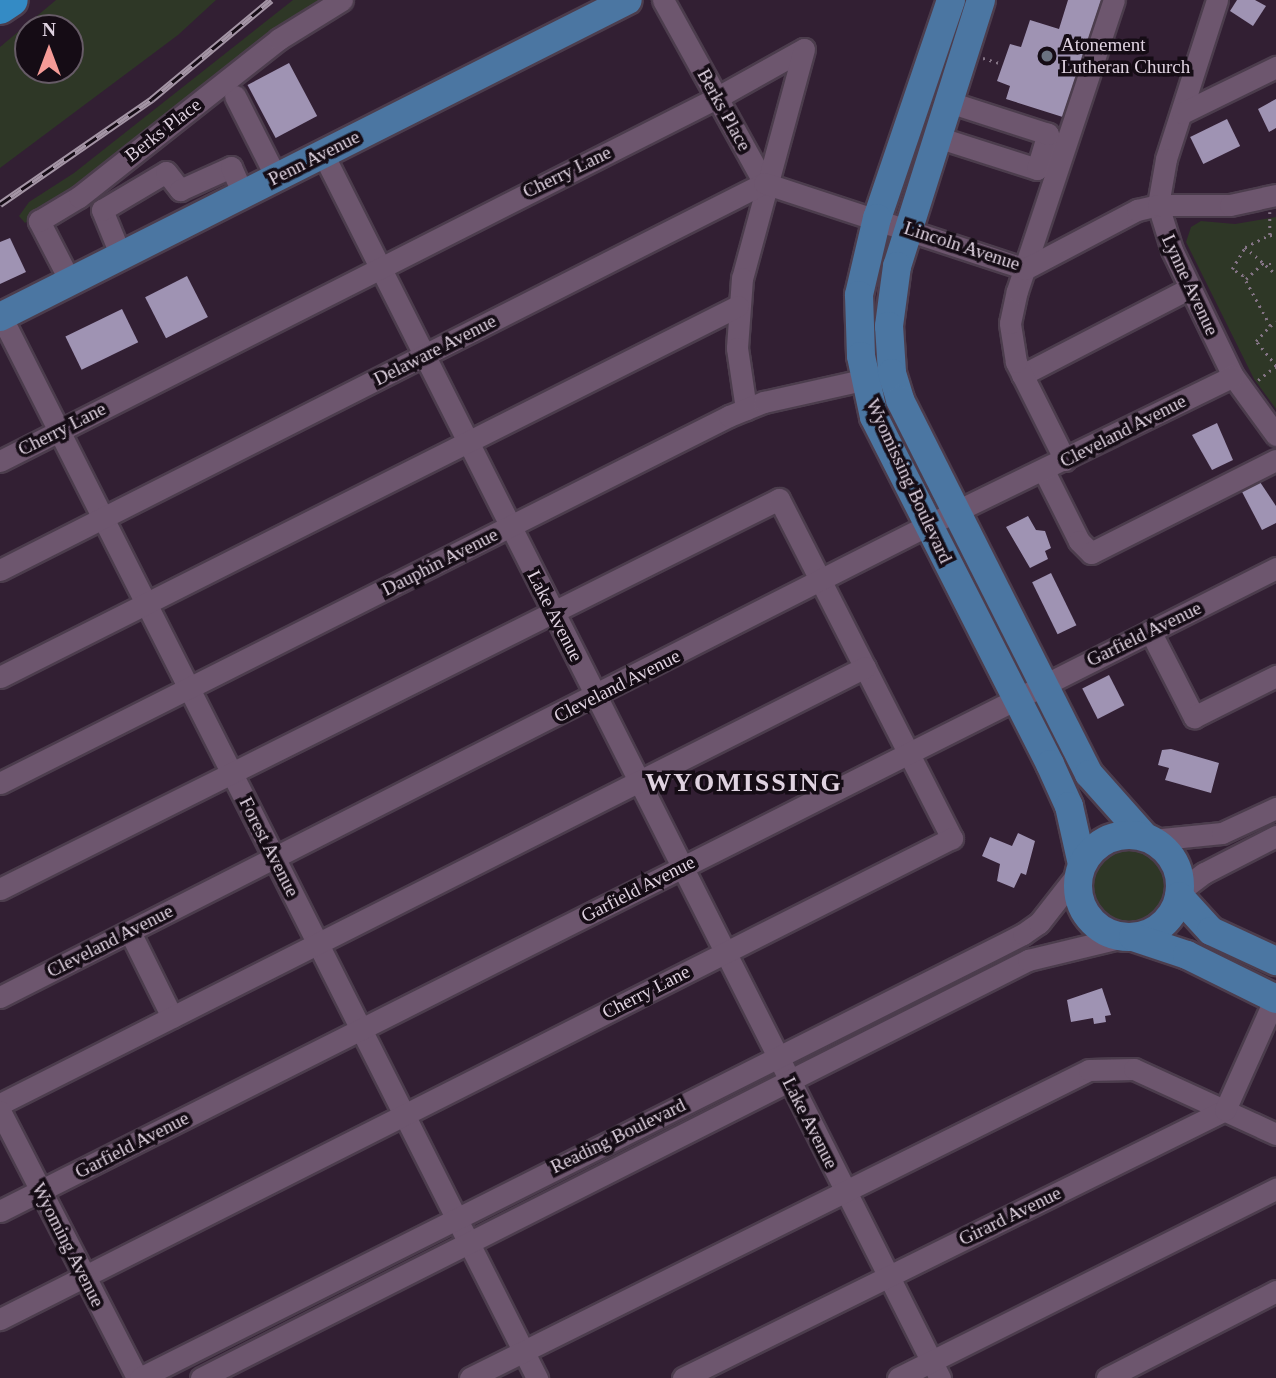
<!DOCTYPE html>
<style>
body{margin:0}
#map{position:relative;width:1276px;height:1378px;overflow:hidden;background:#321f33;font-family:"Times New Roman",serif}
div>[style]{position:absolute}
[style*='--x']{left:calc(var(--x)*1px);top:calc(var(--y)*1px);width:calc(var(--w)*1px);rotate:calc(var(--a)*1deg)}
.green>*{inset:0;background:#2e3726}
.round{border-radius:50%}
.building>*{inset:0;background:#9f93b3;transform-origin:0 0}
.path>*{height:2.5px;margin-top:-1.25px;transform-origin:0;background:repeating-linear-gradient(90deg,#847485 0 2px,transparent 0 7px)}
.roads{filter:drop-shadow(2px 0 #4c3d4d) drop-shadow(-2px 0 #4c3d4d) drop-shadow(0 2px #4c3d4d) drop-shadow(0 -2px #4c3d4d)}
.minor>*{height:21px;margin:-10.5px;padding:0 10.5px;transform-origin:10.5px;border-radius:10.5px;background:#6d566e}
.major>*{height:28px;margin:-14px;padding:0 14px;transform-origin:14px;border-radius:14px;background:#4b76a2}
.major>.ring{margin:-14px;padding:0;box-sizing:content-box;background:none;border:28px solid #4b76a2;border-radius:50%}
.highway>*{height:32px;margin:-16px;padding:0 16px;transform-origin:16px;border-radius:16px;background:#348bc5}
.rail>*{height:7px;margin-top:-3.5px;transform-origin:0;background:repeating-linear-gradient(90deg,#150c15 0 13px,#a495a5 0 26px);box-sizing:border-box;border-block:2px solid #a495a5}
.dots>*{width:19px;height:19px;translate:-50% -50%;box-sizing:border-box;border:4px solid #150c15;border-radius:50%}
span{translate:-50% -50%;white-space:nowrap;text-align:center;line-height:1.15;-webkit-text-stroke:7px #150c15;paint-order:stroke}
.poi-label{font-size:19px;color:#dfd2e0}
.left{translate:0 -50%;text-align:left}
.street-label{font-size:19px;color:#dfd2e0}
.district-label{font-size:26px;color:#dfd2e0;font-weight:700;letter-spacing:2px}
.north{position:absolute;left:14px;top:14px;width:70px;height:70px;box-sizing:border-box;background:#150c15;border:2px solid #665b66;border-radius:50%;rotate:0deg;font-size:19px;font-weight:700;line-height:28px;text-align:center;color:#dfd2e0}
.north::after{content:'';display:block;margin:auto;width:24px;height:32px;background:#f59b97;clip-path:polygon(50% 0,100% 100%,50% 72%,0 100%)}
</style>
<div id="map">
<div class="green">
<div style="clip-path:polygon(evenodd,56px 0,216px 0,178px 35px,0 168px,0 47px,56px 0,28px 28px,70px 28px,70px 70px,28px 70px,28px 28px)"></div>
<div style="clip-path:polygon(293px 0,321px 0,25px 223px,19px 216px,29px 202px,74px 173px)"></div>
<div style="clip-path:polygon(1276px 217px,1276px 409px,1254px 379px,1186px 242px,1191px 227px,1201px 221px,1235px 224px)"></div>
<div class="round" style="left:1087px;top:844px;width:82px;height:82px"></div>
</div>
<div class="building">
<div style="clip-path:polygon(1068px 0,1104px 0,1069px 119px,1006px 99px,1010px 86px,997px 81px,1010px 44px,1021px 47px,1030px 20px,1059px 29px)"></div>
<div style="clip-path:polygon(1237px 0,1255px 0,1266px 6px,1253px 26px,1230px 11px)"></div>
<div style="left:289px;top:63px;width:60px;height:47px;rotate:62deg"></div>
<div style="clip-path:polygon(1276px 99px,1276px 128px,1269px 132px,1258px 109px)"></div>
<div style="left:1227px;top:119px;width:30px;height:41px;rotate:64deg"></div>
<div style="clip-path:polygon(10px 238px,26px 272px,0 284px,0 242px)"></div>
<div style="left:187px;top:276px;width:46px;height:47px;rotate:63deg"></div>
<div style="left:122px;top:309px;width:37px;height:63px;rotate:64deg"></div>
<div style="clip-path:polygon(1217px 423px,1233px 460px,1212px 470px,1192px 435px)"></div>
<div style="clip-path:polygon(1258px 479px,1276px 506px,1276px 523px,1262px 530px,1240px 488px)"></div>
<div style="clip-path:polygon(1028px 516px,1036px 530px,1045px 531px,1051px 548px,1045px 551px,1048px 559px,1030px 568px,1006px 527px)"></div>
<div style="left:1051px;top:573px;width:58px;height:21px;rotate:64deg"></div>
<div style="left:1109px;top:675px;width:34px;height:30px;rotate:63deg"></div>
<div style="clip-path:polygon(1171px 749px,1219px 763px,1211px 793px,1165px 780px,1169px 768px,1158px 765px,1162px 750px)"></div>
<div style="clip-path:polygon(1018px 833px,1035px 841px,1026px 875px,1021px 873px,1014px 888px,997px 881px,1000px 864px,982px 856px,990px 837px,1012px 846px)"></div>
<div style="clip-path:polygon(1102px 988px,1111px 1015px,1105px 1016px,1106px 1022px,1094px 1024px,1093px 1018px,1071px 1022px,1067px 1000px)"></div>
</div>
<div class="path">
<div style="--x:983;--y:58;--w:21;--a:17"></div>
<div style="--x:1270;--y:212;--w:23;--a:90"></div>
<div style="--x:1270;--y:235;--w:6;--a:-9"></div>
<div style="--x:1245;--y:247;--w:41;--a:41.1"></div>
<div style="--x:1246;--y:279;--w:22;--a:-43"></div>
<div style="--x:1262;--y:264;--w:14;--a:0"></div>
<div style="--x:1270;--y:326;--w:7;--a:-34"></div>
<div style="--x:1258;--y:380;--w:23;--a:-38"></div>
<div style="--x:1276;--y:366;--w:32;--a:-129"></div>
<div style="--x:1256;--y:341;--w:21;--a:-47"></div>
<div style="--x:1270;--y:326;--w:57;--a:-118.4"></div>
<div style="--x:1243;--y:276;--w:13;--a:-148"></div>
<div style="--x:1232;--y:269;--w:26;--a:-59"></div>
<div style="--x:1245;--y:247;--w:28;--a:-26"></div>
<div style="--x:1270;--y:235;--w:6;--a:18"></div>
</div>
<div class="roads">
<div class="minor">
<div style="--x:663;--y:0;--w:209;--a:61.1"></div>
<div style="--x:1217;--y:0;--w:167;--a:107.8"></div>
<div style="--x:1166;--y:159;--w:47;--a:99.9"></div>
<div style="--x:1158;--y:205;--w:47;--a:72.7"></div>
<div style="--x:1172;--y:250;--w:140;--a:64.2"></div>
<div style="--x:1233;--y:376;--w:73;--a:53.9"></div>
<div style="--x:235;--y:96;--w:91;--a:63.2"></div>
<div style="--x:1182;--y:113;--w:105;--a:-26.1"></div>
<div style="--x:937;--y:137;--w:105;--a:17.7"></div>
<div style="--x:1037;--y:169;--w:37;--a:-73"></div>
<div style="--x:1048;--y:134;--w:104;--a:-162.1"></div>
<div style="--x:323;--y:154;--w:1371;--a:63.25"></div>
<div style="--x:121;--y:256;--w:50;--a:-112.4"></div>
<div style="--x:102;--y:210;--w:74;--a:-30.7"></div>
<div style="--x:166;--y:172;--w:23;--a:52"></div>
<div style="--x:180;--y:190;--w:56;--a:-24.3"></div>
<div style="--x:231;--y:167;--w:30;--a:66"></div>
<div style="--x:70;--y:281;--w:68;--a:-117.3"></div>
<div style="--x:39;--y:221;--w:47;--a:-31"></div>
<div style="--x:79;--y:197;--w:255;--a:-38.3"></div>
<div style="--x:279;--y:39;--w:74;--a:-31.8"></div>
<div style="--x:1;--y:316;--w:1190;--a:63.22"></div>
<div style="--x:1022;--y:375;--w:189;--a:-27.4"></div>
<div style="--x:1065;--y:460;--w:110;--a:-116.6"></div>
<div style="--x:1016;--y:362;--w:39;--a:-99"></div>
<div style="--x:1010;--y:323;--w:33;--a:-78"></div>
<div style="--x:1017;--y:291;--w:307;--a:-71.6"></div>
<div style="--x:0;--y:461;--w:805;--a:-26.88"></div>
<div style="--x:718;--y:97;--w:98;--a:-29.2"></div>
<div style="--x:804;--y:49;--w:237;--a:105.1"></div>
<div style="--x:742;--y:278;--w:70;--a:94.1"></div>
<div style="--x:737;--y:348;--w:62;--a:81.6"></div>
<div style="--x:1044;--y:471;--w:78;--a:63.4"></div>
<div style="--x:1079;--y:541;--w:17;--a:45"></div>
<div style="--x:1091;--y:553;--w:207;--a:-26.7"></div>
<div style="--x:0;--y:570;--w:856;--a:-26.86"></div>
<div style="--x:764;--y:183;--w:275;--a:18.2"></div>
<div style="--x:1025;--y:269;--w:127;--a:-27.8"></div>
<div style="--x:1137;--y:210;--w:22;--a:-13"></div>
<div style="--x:1158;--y:205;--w:72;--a:0"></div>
<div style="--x:1230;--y:205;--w:47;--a:-12.3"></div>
<div style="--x:1150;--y:631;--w:97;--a:62.9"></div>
<div style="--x:1194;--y:717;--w:92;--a:-26.6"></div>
<div style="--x:0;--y:677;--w:826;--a:-26.69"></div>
<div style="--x:0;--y:783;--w:816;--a:-26.72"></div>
<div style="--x:729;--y:416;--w:38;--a:-22"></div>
<div style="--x:764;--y:402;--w:119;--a:-12.6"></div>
<div style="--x:1152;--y:840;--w:70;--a:-5.7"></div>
<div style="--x:1222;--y:833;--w:60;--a:-24.8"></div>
<div style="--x:0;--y:889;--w:871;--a:-26.59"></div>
<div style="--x:779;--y:499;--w:381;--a:63"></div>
<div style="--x:952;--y:838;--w:1067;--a:153.19"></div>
<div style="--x:1180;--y:891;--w:30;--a:-37"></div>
<div style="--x:1204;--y:873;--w:81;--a:-27.2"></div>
<div style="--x:130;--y:932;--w:95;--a:63.7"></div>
<div style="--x:0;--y:997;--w:1041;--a:-26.96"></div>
<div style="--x:928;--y:525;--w:339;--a:-26"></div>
<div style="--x:0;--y:1104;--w:969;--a:-26.8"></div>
<div style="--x:0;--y:1111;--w:300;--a:62.8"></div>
<div style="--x:0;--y:1211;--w:1429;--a:-26.74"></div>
<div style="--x:140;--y:1378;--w:988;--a:-26.69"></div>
<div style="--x:1023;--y:934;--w:19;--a:-35"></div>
<div style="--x:1039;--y:923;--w:65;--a:-51.9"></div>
<div style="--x:201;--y:1378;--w:927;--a:-26.81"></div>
<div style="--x:1028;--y:960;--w:98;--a:-13.6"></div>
<div style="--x:470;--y:1378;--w:691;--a:-26.45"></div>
<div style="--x:1089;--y:1070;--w:45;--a:-1.3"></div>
<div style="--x:1134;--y:1069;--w:156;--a:24.6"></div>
<div style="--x:683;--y:1378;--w:605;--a:-26.31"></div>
<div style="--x:1225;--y:1110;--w:125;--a:-65.9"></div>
<div style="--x:898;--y:1378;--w:423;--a:-26.6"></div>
<div style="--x:1107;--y:1378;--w:190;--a:-27.2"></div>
</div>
<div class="major">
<div style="--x:951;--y:0;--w:230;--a:108.7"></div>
<div style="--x:877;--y:218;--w:79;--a:103.2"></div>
<div style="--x:859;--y:295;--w:61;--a:88.1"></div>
<div style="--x:861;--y:356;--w:62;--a:78"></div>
<div style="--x:874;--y:417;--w:389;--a:63.1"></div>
<div style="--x:1050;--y:764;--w:46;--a:65.7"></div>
<div style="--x:1069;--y:806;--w:59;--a:77.4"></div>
<div style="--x:981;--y:0;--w:279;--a:107.5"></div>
<div style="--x:897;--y:266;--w:61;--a:97.6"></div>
<div style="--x:889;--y:326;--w:47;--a:86.3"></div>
<div style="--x:892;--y:373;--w:28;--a:73"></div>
<div style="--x:900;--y:400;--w:419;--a:63.2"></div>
<div style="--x:1089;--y:774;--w:84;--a:48.4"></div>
<div style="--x:0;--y:317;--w:703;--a:-26.78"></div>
<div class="ring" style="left:1078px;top:835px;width:74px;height:74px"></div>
<div style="--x:1179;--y:896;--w:47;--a:47.6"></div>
<div style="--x:1211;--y:931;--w:72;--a:24.8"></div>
<div style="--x:1133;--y:937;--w:57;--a:18.4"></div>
<div style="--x:1187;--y:955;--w:99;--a:26.3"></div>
</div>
<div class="highway">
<div style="--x:0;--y:8;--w:14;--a:-34"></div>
</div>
</div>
<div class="rail">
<div style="--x:0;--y:204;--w:185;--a:-34.6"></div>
<div style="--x:152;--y:99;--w:155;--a:-39.8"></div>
</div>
<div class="dots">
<div style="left:1047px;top:56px;background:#6b7280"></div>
</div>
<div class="poi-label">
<span class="left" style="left:1061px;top:56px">Atonement<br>Lutheran Church</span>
</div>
<div class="street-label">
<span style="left:724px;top:110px;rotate:61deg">Berks Place</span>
<span style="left:163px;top:130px;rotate:-38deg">Berks Place</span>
<span style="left:314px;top:158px;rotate:-27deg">Penn Avenue</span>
<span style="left:567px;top:172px;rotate:-26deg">Cherry Lane</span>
<span style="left:962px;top:246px;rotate:18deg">Lincoln Avenue</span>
<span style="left:1190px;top:285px;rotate:65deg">Lynne Avenue</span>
<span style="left:435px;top:350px;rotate:-27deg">Delaware Avenue</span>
<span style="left:62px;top:429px;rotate:-27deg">Cherry Lane</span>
<span style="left:1123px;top:431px;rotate:-27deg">Cleveland Avenue</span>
<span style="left:909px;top:481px;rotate:65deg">Wyomissing Boulevard</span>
<span style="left:440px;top:562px;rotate:-27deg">Dauphin Avenue</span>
<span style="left:555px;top:616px;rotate:63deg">Lake Avenue</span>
<span style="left:1144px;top:634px;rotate:-26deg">Garfield Avenue</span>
<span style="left:617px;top:686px;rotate:-27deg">Cleveland Avenue</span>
<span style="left:269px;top:847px;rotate:63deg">Forest Avenue</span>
<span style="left:638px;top:889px;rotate:-27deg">Garfield Avenue</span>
<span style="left:110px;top:941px;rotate:-27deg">Cleveland Avenue</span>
<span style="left:646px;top:992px;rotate:-27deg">Cherry Lane</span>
<span style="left:810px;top:1123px;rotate:63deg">Lake Avenue</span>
<span style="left:618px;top:1136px;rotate:-26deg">Reading Boulevard</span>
<span style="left:132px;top:1145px;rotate:-27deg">Garfield Avenue</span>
<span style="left:1010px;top:1216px;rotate:-26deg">Girard Avenue</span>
<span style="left:68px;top:1245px;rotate:63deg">Wyoming Avenue</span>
</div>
<div class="district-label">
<span style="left:744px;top:783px">WYOMISSING</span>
</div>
<div class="north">N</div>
</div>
